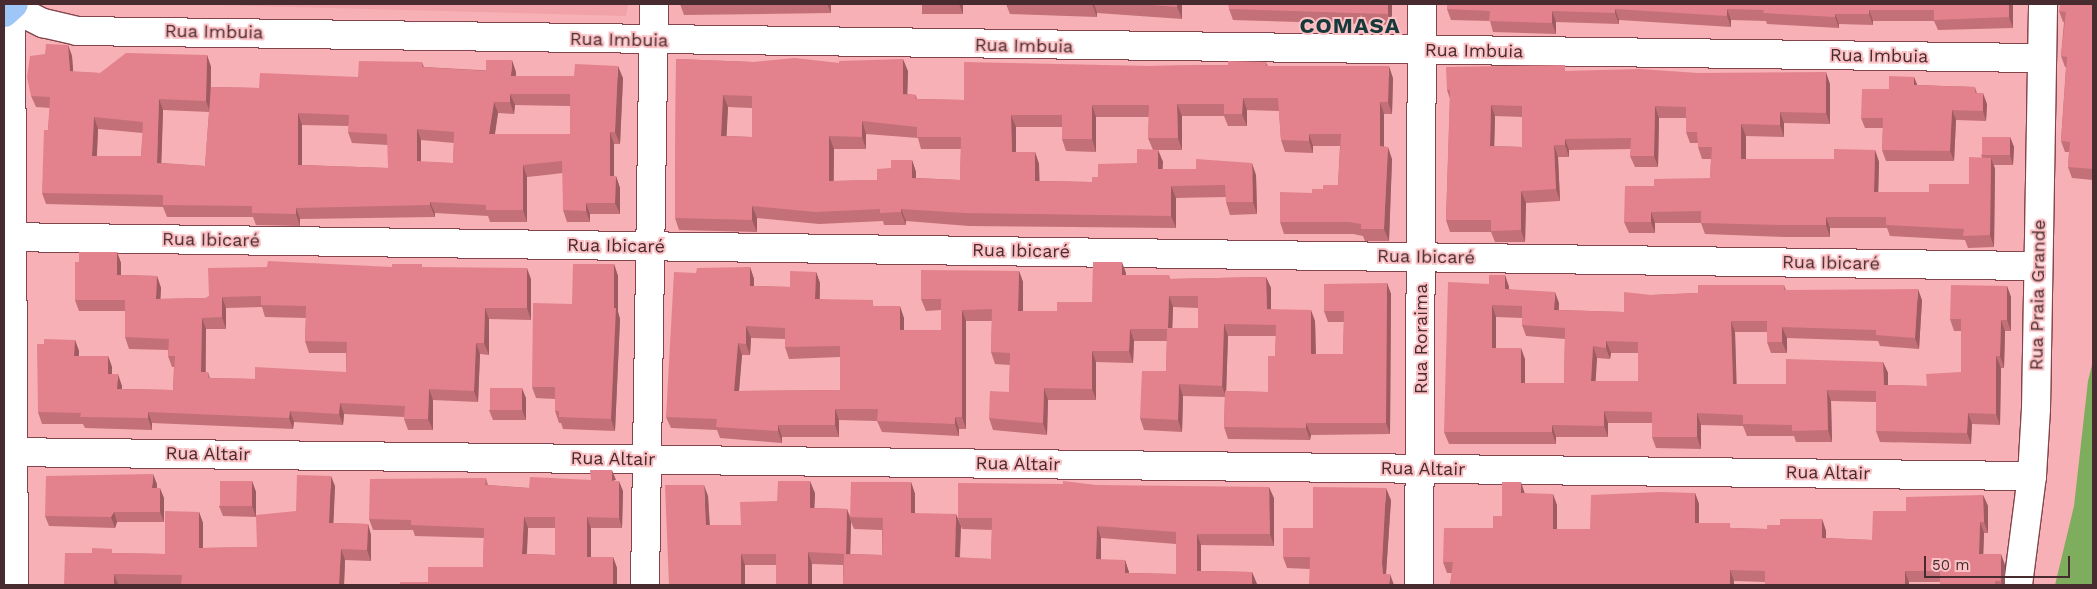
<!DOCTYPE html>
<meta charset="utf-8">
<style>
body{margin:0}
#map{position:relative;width:2097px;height:589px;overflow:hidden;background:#f7b0b5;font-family:"Work Sans",sans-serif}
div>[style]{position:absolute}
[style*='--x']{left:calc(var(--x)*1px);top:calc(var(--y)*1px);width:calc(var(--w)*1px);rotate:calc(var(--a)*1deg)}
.built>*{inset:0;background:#f0a2a8}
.water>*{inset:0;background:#7ead5e}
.roads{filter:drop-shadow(1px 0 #82454b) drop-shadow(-1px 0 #82454b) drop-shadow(0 1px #82454b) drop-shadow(0 -1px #82454b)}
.minor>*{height:28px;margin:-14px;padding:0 14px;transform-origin:14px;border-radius:14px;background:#fff}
.major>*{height:28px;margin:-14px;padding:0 14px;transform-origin:14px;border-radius:14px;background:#9ec6f6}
.wall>*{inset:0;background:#c37078;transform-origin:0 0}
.shaded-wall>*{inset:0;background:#9f5b62}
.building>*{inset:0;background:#e3828c;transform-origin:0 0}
span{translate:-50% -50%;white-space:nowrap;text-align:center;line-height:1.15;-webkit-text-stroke:4px #fbc1c5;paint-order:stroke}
.street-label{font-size:18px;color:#472b2e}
.district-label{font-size:22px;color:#173939;font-weight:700;letter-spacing:1px}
.frame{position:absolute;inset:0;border:5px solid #472b2e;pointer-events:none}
.scale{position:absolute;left:1924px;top:556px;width:146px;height:22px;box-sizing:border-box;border:2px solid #472b2e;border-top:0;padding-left:6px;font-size:15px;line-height:18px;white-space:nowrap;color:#472b2e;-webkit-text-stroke:4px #fbc1c5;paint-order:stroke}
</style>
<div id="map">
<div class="built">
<div style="clip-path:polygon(181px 4px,628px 4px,626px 16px)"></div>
</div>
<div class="water">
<div style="clip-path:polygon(2093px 361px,2093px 585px,2055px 585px,2074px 506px,2088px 381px)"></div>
</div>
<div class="roads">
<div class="minor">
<div style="--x:4;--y:237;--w:2034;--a:0.82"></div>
<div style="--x:4;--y:452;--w:2028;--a:0.68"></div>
<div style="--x:14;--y:585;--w:578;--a:-90.3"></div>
<div style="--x:11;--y:7;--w:36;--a:27"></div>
<div style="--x:43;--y:23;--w:35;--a:13"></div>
<div style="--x:77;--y:31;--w:1965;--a:0.79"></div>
<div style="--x:645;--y:585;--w:581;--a:-89.11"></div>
<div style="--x:1419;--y:585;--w:581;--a:-89.7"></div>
<div style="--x:2018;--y:585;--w:110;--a:-82.7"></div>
<div style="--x:2032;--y:476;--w:67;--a:-86.6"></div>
<div style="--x:2036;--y:409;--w:405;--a:-89"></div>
</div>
<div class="major">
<div style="--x:4;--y:13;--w:13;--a:-42"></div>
</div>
</div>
<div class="wall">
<div style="clip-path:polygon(506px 4px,611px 4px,610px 5px)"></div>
<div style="clip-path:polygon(680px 4px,831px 4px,831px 13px,684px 15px)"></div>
<div style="left:922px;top:4px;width:41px;height:10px"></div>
<div style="clip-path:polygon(1006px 4px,1182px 4px,1182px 19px,1097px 13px,1097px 17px,1010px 14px)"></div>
<div style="clip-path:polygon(1392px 4px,1392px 25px,1233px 20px,1229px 9px)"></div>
<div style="clip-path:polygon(2013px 4px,2013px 28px,1938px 30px,1934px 21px,1873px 21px,1873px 25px,1839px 24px,1839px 28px,1767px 24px,1766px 21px,1731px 20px,1731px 27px,1619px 20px,1619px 24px,1556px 22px,1556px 34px,1493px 32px,1490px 21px,1451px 20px,1447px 9px)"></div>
<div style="clip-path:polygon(2093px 4px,2093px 180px,2072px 178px,2068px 167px,2069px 152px,2065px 152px,2061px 141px,2066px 67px,2065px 67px,2061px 56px,2064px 22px,2063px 22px,2059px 11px)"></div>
<div style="clip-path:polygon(evenodd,68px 45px,72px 56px,73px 72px,100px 73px,207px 55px,211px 67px,211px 87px,259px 88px,358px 77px,422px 62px,424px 67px,516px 72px,516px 76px,623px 78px,620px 144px,614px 144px,614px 176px,616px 176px,620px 188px,620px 214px,590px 214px,590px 222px,567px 222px,563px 210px,563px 173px,527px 177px,527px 222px,490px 222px,488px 216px,435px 213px,435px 217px,300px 219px,300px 226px,256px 225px,253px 217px,167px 217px,163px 207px,46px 204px,42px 193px,50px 108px,36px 107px,31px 96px,45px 54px,68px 45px,515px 105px,570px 106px,570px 134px,495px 134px,498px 113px,514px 114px,515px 105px,68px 45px,163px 110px,209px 112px,205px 166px,161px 163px,163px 110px,68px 45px,302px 125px,349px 126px,348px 132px,352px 143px,388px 145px,388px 168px,302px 165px,302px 125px,68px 45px,98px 129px,143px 133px,141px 156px,97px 156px,98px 129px,68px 45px,421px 140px,454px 143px,453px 163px,421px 162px,421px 140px)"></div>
<div style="clip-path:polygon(evenodd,676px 59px,753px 62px,839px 63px,908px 71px,907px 94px,916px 95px,917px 99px,964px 100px,1150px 66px,1228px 65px,1266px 62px,1268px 66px,1393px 78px,1392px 114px,1384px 114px,1384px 147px,1392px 159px,1389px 241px,1365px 241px,1363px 236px,1353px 234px,1284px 234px,1280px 222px,1312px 193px,1323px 189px,1338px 185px,1340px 146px,1313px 146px,1313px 153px,1285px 152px,1281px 140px,1279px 111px,1247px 110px,1247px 126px,1228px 126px,1224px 116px,1182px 116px,1182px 150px,1153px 150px,1148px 138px,1149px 117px,1096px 117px,1096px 152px,1066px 151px,1062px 139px,1062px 127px,1016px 127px,1016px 152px,1035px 152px,1039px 164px,1039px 181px,1092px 182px,1098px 177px,1137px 163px,1158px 150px,1163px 162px,1162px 169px,1256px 175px,1257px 214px,1230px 215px,1226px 202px,1226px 197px,1176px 198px,1176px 228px,969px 226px,906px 221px,906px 225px,884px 225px,883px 221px,819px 224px,757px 218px,757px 232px,679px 230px,675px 218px,676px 59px,728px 107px,752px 108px,752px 137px,726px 136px,728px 107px,676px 59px,866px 134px,918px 138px,921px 149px,961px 149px,960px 180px,916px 178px,916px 172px,912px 160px,891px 168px,877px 180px,834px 181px,834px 149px,866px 149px,866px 134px)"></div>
<div style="clip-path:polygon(evenodd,1567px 71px,1830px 84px,1830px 124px,1784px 123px,1784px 137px,1746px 136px,1746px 159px,1834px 159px,1875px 150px,1879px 162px,1878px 192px,1929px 192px,1969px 184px,1982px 157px,1981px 155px,2010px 137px,2014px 147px,2013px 165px,1994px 165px,1995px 169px,1994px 247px,1968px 248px,1965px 240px,1890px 236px,1887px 228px,1830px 228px,1830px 237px,1784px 237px,1705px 234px,1701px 223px,1655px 223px,1655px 233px,1629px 233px,1624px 222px,1654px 186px,1710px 178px,1711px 159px,1702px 159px,1698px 147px,1698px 143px,1690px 143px,1686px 132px,1686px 118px,1659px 118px,1658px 167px,1635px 167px,1630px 156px,1631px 149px,1569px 150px,1569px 157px,1558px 157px,1560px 201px,1526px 203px,1525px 242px,1495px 242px,1491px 232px,1450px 232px,1446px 220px,1450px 99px,1447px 90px,1567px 71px,1495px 116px,1522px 117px,1522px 147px,1494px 146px,1495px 116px)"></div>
<div style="clip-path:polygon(1914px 77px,1917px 85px,1975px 87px,1977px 93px,1987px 104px,1986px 121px,1956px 120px,1954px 161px,1886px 161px,1882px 150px,1883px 128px,1865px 128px,1861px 118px)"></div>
<div style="clip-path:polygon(evenodd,117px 252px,121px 263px,121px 275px,157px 276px,161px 288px,160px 299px,205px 298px,392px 267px,423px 267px,531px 279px,531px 320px,489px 319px,489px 355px,480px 354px,478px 402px,433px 400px,433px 430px,408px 430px,404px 419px,404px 417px,344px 414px,343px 425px,294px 422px,293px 429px,152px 423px,152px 430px,85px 428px,83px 424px,42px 424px,38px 412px,44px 344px,75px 340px,79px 351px,79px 356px,108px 356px,112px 367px,112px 374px,122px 386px,122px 389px,173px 390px,174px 367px,172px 367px,168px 356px,168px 350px,129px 349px,125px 337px,125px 311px,79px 311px,75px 300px,79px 262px,117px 252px,262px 307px,265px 317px,306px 318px,305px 341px,309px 353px,346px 353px,346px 372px,255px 379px,210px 378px,208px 372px,206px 372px,206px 329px,226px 329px,226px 308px,262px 307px)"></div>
<div style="clip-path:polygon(614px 264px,618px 276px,618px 312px,620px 319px,615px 431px,563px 429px,561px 423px,559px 423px,555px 411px,555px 399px,536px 398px,532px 387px,572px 304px)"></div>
<div style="clip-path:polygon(evenodd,750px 267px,754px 279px,754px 286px,790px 287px,816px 272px,820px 283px,820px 299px,875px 306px,904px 318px,904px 330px,941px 330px,941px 310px,926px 311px,921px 299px,1019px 271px,1023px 282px,1023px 311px,1057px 311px,1092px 302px,1126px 273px,1126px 275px,1169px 275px,1170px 279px,1266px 277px,1271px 288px,1271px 309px,1315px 321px,1316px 354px,1343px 354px,1344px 322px,1328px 322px,1324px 311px,1387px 283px,1391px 294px,1390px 434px,1311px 435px,1310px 440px,1228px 439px,1224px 427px,1225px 397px,1183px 396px,1182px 432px,1144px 430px,1140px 418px,1166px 371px,1167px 341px,1134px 341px,1133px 363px,1096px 362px,1096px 400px,1048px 400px,1047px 435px,993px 430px,989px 418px,1009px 392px,1010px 365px,995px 364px,991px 352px,992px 321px,966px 321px,966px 429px,959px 429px,959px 436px,882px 432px,877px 421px,839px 420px,839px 437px,782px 437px,782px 443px,720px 438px,717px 430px,671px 428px,666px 417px,696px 273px,750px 267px,1173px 307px,1198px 308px,1198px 328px,1172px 328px,1173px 307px,750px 267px,1228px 336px,1276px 336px,1275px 356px,1268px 392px,1226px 391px,1228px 336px,750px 267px,751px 338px,785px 339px,785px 347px,789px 359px,840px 357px,840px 390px,739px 391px,742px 355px,750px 355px,751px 338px)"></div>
<div style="clip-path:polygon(evenodd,1505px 275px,1509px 287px,1509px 289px,1559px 303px,1559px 310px,1624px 312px,1651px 295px,1698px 293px,1784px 285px,1786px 290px,1922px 300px,1919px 349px,1880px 346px,1878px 341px,1787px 338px,1787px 353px,1771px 353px,1767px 342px,1767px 332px,1735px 332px,1736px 384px,1786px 384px,1883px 362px,1888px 373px,1888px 385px,1927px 386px,1961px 372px,1961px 331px,1954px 331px,1950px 319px,2007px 286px,2011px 297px,2011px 331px,2005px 331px,2004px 368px,2001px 368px,2000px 425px,1972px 424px,1971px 444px,1880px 442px,1876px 431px,1876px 402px,1831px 401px,1832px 442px,1796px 442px,1794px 436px,1747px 436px,1743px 426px,1701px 425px,1701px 449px,1656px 448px,1652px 437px,1652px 423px,1608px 423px,1608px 437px,1556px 437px,1556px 444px,1449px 444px,1444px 432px,1489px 284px,1505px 275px,1496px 317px,1522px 318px,1522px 325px,1526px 336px,1565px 339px,1564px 383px,1525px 383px,1525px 359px,1496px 348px,1496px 317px,1505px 275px,1611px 353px,1638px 353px,1638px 381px,1595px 381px,1597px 358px,1610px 359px,1611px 353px)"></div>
<div style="clip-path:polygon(526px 398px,526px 420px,493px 420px,489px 410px)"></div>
<div style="clip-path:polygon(evenodd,486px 478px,488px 485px,529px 488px,591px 480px,616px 481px,623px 491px,622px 528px,591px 528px,591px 557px,613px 557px,617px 568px,428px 582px,483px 567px,484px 538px,415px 536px,413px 530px,373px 530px,369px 519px,486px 478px,528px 528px,555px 528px,555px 555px,527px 554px,528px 528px)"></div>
<div style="clip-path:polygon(252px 481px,256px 492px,256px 517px,223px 516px,219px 506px)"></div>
<div style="clip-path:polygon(evenodd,911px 482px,915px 494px,915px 513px,961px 526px,960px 558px,991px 559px,992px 530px,962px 529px,958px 518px,1096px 485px,1274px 498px,1274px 546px,1201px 545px,1201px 571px,1252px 572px,1257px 585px,843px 585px,843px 565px,812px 564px,812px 585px,776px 585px,776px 565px,745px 565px,745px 585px,669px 585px,708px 496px,710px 525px,741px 525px,777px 501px,815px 493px,814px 508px,847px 509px,850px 516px,911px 482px,851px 522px,854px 529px,882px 530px,882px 555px,850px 554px,851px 522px,911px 482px,1101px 538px,1176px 544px,1176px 574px,1129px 573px,1125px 560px,1101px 560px,1101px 538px)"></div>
<div style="clip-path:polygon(157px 484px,157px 488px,164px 498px,164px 522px,117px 522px,115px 528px,49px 526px,45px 516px)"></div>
<div style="clip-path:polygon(335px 486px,333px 523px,368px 524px,371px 535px,371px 561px,345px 560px,344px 585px,118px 584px,64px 585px,113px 553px,165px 554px,199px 512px,203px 523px,203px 548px,257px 547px,296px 511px)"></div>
<div style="clip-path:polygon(1525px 493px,1557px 505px,1557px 529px,1590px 529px,1695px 493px,1699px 504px,1699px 523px,1732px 528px,1767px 529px,1780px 525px,1822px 519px,1826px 531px,1826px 538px,1872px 540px,1906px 511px,1983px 495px,1988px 506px,1988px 533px,1984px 533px,1983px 554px,2005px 565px,2005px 585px,1940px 585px,1940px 582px,1765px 582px,1734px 581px,1734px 585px,1450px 585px,1452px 573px,1447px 573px,1443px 562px,1493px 528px,1502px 516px)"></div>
<div style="clip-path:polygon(1391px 500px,1386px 574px,1310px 569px,1287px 568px,1283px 557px,1313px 528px)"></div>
</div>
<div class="shaded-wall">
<div style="clip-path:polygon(827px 4px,831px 4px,831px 13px)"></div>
<div style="clip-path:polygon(959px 4px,963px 4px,963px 14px)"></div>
<div style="clip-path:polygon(1092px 4px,1094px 4px,1097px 13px,1097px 17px)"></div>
<div style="clip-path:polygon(1177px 4px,1182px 4px,1182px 19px,1177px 7px)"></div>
<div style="clip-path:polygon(1388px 4px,1392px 4px,1392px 25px,1388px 14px)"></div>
<div style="clip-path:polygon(2009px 4px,2013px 4px,2013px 28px,2009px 17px)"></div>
<div style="clip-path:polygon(1615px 9px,1619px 20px,1619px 24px,1615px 13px)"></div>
<div style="clip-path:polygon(1727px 9px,1731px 20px,1731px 27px,1727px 16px)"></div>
<div style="clip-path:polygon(1869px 10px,1873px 21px,1873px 25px,1869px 14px)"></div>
<div style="clip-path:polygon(1552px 11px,1556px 22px,1556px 34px,1552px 23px)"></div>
<div style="clip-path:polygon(1835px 14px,1839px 24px,1839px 28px,1835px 17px)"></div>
<div style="clip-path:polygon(68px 45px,72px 56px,74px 83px,70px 71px)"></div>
<div style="clip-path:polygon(207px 55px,211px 67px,210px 112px,206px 101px)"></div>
<div style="clip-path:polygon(903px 59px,908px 71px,907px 106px,903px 94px)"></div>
<div style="clip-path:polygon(512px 60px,516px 72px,515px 87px,511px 76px)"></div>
<div style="clip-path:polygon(618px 66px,623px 78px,620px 144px,615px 132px)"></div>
<div style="clip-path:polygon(1389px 66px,1393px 78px,1392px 114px,1388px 102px)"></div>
<div style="clip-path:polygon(1826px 72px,1830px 84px,1830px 124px,1826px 113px)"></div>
<div style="clip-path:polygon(1914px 77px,1918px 87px,1914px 85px)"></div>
<div style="clip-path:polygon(1983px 93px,1987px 104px,1986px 121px,1983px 111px)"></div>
<div style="clip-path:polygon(510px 94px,515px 105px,514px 114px,510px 102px)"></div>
<div style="clip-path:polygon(723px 95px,728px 107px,726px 148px,721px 136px)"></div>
<div style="clip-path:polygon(1243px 98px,1247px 110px,1247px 126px,1242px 114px)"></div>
<div style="clip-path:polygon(159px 99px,163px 110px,161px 174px,157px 163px)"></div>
<div style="clip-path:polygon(494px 102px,498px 113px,493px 146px,489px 134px)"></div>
<div style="clip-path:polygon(1380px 102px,1384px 114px,1384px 158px,1380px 146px)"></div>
<div style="clip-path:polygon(1177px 104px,1182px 116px,1182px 150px,1178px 138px)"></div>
<div style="clip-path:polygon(1092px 105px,1096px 117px,1096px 152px,1092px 139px)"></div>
<div style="clip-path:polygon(1491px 105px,1495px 116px,1494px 158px,1490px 146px)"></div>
<div style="clip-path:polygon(1655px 106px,1659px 118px,1658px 167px,1654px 156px)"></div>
<div style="clip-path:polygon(1952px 110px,1956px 120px,1954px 161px,1950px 151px)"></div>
<div style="clip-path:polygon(1780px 112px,1784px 123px,1784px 137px,1780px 125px)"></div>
<div style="clip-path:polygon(298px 113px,302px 125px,302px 176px,298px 165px)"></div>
<div style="clip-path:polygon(1011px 115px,1016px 127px,1016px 165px,1012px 152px)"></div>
<div style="clip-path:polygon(94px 117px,98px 129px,96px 168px,92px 156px)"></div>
<div style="clip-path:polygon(862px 121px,866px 134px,866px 149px,862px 137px)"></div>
<div style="clip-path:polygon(1741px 124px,1746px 136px,1746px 171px,1741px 159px)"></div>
<div style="clip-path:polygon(417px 129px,421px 140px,421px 173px,417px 161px)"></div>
<div style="clip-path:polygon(610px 132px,614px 144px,614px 188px,610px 176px)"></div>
<div style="clip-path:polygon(1309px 134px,1313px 146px,1313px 153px,1309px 141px)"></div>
<div style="clip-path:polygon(829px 136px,834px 149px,833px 193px,829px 181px)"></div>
<div style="clip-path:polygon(2010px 137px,2014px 147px,2013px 165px,2010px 155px)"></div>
<div style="clip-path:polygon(1565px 139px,1569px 150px,1569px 157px,1565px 145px)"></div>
<div style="clip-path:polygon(1554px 145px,1558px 157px,1560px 201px,1556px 189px)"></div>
<div style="clip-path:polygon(1388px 147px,1392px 159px,1389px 241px,1384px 229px)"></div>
<div style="clip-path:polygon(1158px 150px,1163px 162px,1162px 181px,1158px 169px)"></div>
<div style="clip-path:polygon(1875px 150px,1879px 162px,1878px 203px,1874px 192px)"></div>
<div style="clip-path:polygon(1035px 152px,1039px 164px,1040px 193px,1035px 181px)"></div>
<div style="clip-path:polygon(1991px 158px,1995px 169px,1994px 247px,1990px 235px)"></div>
<div style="clip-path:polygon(912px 160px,916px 172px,916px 190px,912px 178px)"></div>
<div style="clip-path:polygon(1252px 163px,1256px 175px,1257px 214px,1253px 202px)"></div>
<div style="clip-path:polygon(523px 165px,527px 177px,527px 222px,523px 210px)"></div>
<div style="clip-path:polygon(616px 176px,620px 188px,620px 214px,615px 203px)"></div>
<div style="clip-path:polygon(1171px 186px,1176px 198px,1176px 228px,1171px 216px)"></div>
<div style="clip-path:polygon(1521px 191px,1526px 203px,1525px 242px,1521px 230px)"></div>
<div style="clip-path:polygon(430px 202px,435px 213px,435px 217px,430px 205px)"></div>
<div style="clip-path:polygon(586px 203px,590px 214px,590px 222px,586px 211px)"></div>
<div style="clip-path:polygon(752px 206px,757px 218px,757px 232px,752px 220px)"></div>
<div style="clip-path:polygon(296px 208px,300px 219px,300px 226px,296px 214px)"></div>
<div style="clip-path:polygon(901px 209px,906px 221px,906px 225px,901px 212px)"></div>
<div style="clip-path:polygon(1651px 212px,1655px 223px,1655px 233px,1651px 222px)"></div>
<div style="clip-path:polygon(1826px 217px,1830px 228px,1830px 237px,1826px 225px)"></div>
<div style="clip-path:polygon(117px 252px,121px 263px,121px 286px,117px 275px)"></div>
<div style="clip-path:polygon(1122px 262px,1126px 273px,1126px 286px,1122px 275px)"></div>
<div style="clip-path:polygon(614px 264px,618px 276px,618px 312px,620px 319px,615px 431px,611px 419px)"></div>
<div style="clip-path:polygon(750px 267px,754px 279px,754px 297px,750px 286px)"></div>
<div style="clip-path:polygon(527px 268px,531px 279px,531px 320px,527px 308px)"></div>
<div style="clip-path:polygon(1019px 271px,1023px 282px,1023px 323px,1018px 311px)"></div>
<div style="clip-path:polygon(816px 272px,820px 283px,819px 311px,815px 299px)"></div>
<div style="clip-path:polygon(1505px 275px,1509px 287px,1509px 300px,1505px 289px)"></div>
<div style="clip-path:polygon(157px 276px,161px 288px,160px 310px,156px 299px)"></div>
<div style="clip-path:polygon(1266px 277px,1271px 288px,1271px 320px,1267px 309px)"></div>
<div style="clip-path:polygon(1387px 283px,1391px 294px,1390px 434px,1386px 423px)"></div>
<div style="clip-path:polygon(2007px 286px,2011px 297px,2011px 331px,2007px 320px)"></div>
<div style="clip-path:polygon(1918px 289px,1922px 300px,1919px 349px,1915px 338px)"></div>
<div style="clip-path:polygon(1555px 292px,1559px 303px,1558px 321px,1554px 310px)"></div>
<div style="clip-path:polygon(1169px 296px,1173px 307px,1172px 339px,1168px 328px)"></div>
<div style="clip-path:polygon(222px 297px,226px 308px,226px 329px,222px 317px)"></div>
<div style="clip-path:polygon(1492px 305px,1496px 317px,1496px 359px,1492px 348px)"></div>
<div style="clip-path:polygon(900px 306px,904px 318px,904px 341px,900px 330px)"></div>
<div style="clip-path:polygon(485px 308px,489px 319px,489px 355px,484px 343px)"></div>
<div style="clip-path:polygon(962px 310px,966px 321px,966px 429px,962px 417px)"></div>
<div style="clip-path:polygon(1311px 310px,1315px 321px,1316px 366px,1311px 354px)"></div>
<div style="clip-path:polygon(202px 318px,206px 329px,205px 383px,201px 372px)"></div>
<div style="clip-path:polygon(2001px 320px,2005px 331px,2004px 368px,2000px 356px)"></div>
<div style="clip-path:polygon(1731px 321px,1735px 332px,1737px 395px,1733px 384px)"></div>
<div style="clip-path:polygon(1224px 324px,1228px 336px,1226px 397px,1222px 386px)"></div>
<div style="clip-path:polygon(746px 326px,751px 338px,750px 355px,746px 344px)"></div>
<div style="clip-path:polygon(1782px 327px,1787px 338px,1787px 353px,1782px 342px)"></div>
<div style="clip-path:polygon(1130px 329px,1134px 341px,1133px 363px,1129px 351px)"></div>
<div style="clip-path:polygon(75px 340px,79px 351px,78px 367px,74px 356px)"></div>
<div style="clip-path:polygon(1606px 341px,1611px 353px,1610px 359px,1606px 348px)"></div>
<div style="clip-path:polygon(476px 343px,480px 354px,478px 402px,474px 391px)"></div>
<div style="clip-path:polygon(738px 343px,742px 355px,738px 402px,734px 391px)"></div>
<div style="clip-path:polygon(1593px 346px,1597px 358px,1595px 392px,1591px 381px)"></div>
<div style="clip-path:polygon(1521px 348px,1525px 359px,1525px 394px,1521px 383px)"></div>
<div style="clip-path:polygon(1092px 351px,1096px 362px,1096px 400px,1092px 389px)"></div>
<div style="clip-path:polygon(108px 356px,112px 367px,112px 386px,108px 374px)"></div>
<div style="clip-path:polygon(1996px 356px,2001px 368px,2000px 425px,1996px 414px)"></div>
<div style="clip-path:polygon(1883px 362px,1888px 373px,1888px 397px,1884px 385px)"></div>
<div style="clip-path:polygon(118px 374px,122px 386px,121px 400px,117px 389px)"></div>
<div style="clip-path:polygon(1179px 384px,1183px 396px,1182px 432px,1178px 420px)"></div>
<div style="clip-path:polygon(522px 388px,526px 398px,526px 420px,522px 410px)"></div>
<div style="clip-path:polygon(1044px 388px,1048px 400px,1047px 435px,1043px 423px)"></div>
<div style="clip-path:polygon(429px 389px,433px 400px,433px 430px,428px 419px)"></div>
<div style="clip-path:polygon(1827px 390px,1831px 401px,1832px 442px,1828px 430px)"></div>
<div style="clip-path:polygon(340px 403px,344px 414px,343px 425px,339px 414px)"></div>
<div style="clip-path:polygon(835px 409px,839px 420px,839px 437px,835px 425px)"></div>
<div style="clip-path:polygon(290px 411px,294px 422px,293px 429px,289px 418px)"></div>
<div style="clip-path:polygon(1604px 411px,1608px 423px,1608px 437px,1604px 426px)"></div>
<div style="clip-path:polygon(148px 412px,152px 423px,152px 430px,148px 418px)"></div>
<div style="clip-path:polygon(1697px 413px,1701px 425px,1701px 449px,1697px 437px)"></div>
<div style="clip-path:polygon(1968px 413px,1972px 424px,1971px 444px,1967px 433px)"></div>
<div style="clip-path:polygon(955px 417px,959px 429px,959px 436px,955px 424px)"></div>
<div style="clip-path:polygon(1306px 423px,1311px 435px,1310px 440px,1306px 428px)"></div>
<div style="clip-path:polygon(778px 425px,782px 437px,782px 443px,778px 431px)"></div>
<div style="clip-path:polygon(1552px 425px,1556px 437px,1556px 444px,1552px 432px)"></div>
<div style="clip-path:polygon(612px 470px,616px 480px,612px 481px)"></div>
<div style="clip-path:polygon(153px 474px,157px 484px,156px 498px,152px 488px)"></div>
<div style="clip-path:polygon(331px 476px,335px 486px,333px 534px,329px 523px)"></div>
<div style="clip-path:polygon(252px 481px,256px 492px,256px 517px,252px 506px)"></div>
<div style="clip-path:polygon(619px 481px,623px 491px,622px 528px,619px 518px)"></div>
<div style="clip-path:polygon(810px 481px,815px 493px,814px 520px,810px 508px)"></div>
<div style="clip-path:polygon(911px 482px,915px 494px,915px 525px,911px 513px)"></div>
<div style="clip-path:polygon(1521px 482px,1525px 494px,1521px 493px)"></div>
<div style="clip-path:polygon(704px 485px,708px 496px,710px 537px,706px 525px)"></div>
<div style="clip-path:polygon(1269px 487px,1274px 498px,1274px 546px,1270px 534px)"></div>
<div style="clip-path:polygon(160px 488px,164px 498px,164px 522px,160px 512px)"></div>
<div style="clip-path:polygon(1386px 488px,1391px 500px,1386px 574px,1383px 574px,1382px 563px)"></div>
<div style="clip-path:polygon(1695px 493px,1699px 504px,1699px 534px,1695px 523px)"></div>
<div style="clip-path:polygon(1553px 494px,1557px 505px,1557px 540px,1553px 529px)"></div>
<div style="clip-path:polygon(1983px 495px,1988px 506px,1988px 533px,1984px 522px)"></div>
<div style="clip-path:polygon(847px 509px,851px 522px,850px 565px,846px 554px)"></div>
<div style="clip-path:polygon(114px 512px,117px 522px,115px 528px,111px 517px)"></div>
<div style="clip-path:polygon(199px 512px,203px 523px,203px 559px,199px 548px)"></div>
<div style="clip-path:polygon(956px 514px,961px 526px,959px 569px,955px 557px)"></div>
<div style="clip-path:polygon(524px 517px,528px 528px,526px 565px,522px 554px)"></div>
<div style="clip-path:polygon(587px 517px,591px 528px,591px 568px,587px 557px)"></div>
<div style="clip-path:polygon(1822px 519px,1826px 531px,1826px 549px,1822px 538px)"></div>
<div style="clip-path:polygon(1980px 522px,1984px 533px,1983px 565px,1979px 554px)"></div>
<div style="clip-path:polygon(368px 524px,371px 535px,371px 561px,367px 550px)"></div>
<div style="clip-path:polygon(1097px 526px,1101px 538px,1101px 571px,1096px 559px)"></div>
<div style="clip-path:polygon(1197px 534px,1201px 545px,1201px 583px,1197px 571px)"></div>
<div style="clip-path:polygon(341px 549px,345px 560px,344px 585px,339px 585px)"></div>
<div style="clip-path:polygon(808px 552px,812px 564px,812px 585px,808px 585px)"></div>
<div style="clip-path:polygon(741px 554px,745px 565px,745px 585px,741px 585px)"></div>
<div style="clip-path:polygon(2001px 554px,2005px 565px,2005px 585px,2002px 585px,2001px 581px)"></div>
<div style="clip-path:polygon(613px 557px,617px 568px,617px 585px,613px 585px)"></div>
<div style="clip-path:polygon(1125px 560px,1129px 572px,1129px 585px,1125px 573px)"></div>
<div style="clip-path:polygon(1730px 570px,1734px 581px,1734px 585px,1730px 585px)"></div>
<div style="clip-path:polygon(1905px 571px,1909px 582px,1909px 585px,1905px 585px)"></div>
<div style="clip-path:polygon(1252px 572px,1257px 584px,1257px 585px,1252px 585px)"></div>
<div style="clip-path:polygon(114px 574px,118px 584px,118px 585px,114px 585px)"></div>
<div style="clip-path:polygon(1390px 574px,1394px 585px,1389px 585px)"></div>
</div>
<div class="building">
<div style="clip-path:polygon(1067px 4px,1092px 4px,1092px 5px)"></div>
<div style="clip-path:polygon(1138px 4px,1177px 4px,1177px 7px)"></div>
<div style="clip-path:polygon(1228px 4px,1388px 4px,1388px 14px,1229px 9px)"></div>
<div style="clip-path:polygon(1447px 4px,2009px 4px,2009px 17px,1934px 20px,1934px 10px,1869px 10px,1869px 14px,1835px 14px,1835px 17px,1763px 13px,1764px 10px,1727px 9px,1727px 16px,1615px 9px,1615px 13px,1552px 11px,1552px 23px,1489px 21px,1490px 11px,1447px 9px)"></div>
<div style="clip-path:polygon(2060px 4px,2093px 4px,2093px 169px,2068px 167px,2070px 142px,2061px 141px,2067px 57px,2061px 56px,2066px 12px,2059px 11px)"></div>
<div style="clip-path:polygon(evenodd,46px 44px,68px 45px,70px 71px,100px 73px,126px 53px,207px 55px,206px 101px,159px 99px,157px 163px,205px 166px,211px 87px,259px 88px,260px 73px,358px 77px,359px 61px,422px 62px,422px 67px,486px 71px,486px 60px,512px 60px,511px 76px,574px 76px,575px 64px,618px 66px,615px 132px,610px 132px,610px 176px,616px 176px,615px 203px,586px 203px,586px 211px,563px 210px,562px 161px,523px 165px,523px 210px,486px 210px,486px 205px,430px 202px,430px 205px,296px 208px,296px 214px,252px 213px,252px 206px,163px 205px,163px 195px,42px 193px,44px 130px,48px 130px,50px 97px,31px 96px,27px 77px,30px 56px,45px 54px,46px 44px,510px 94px,570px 94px,570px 134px,489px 134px,494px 102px,510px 102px,510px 94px,46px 44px,298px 113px,349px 115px,348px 132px,387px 134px,388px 168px,298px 165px,298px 113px,46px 44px,94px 117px,143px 122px,141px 156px,92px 156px,94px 117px,46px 44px,417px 129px,454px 132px,453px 163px,417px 161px,417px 129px)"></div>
<div style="clip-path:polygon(evenodd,795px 58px,839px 63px,839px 61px,903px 59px,903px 94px,916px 95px,915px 99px,964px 100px,964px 62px,1150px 66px,1228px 65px,1228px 61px,1266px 62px,1266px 66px,1389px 66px,1388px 102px,1380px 102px,1380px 146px,1388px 147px,1384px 229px,1361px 229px,1361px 224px,1349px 222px,1280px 222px,1280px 192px,1312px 193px,1312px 189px,1323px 189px,1323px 185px,1338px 185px,1341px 134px,1309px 134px,1309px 141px,1281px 140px,1278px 98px,1243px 98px,1242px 114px,1224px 114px,1224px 104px,1177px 104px,1178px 138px,1148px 138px,1149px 105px,1092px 105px,1092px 139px,1062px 139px,1062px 115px,1011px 115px,1012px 152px,1035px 152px,1035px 181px,1092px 182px,1092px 177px,1098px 177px,1098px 164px,1137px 163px,1137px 149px,1158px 150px,1158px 169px,1196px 169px,1196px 159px,1252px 163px,1253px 202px,1226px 202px,1225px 185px,1171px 186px,1171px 216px,964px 213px,901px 209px,901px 212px,880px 213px,880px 209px,815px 212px,752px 206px,752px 220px,675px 218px,676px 59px,753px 62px,795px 58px,723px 95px,752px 96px,752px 137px,721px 136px,723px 95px,795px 58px,862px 121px,917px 127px,917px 137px,961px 137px,960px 180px,912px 178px,912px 160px,891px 160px,891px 168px,877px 169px,877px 180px,829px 181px,829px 136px,862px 137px,862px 121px)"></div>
<div style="clip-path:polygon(evenodd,1565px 65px,1565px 71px,1640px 69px,1698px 73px,1826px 72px,1826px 113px,1780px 112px,1780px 125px,1741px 124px,1741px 159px,1834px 159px,1834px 149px,1875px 150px,1874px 192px,1929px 192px,1929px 184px,1969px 184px,1969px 157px,1991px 158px,1990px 235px,1963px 236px,1964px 229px,1886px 225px,1886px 217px,1826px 217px,1826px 225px,1780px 225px,1701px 223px,1701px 211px,1651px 212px,1651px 222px,1624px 222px,1625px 186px,1654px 186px,1654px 179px,1710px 178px,1712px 147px,1698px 147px,1697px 132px,1686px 132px,1686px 107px,1655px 106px,1654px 156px,1630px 156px,1631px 138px,1565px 139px,1565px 145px,1554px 145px,1556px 189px,1521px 191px,1521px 230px,1491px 231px,1491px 220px,1446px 220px,1450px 90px,1447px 90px,1446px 67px,1565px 65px,1491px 105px,1522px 106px,1522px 147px,1490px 146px,1491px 105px)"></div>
<div style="clip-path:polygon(1889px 76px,1914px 77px,1914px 85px,1975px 87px,1975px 93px,1983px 93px,1983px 111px,1952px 110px,1950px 151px,1882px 150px,1883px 118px,1861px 118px,1862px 89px,1889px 89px)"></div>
<div style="left:1982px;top:137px;width:28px;height:18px"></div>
<div style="clip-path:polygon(evenodd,79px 252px,117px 252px,117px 275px,157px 276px,156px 299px,205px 298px,209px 296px,208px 268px,267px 267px,268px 261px,392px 267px,392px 264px,422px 264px,422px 267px,527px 268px,527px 308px,485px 308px,484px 343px,476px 343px,474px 391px,429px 389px,428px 419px,404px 419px,405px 406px,340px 403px,339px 414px,290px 411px,289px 418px,148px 412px,148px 418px,80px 417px,81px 413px,38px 412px,37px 344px,44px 344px,44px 339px,75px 340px,74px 356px,108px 356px,108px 374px,118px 374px,117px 389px,173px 390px,175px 356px,168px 356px,169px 339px,125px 337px,125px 300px,75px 300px,75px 262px,79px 262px,79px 252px,261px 296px,261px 305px,306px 306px,305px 341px,347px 342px,346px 372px,255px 367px,255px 379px,208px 378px,208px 372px,201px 372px,202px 318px,222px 317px,222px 297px,261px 296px)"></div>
<div style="clip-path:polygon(evenodd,1093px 262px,1122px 262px,1122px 275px,1169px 275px,1169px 279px,1266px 277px,1267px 309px,1311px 310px,1311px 354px,1343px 354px,1344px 311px,1324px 311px,1324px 284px,1387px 283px,1386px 423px,1306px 423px,1306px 428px,1224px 427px,1225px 391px,1268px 392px,1268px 356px,1275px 356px,1276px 325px,1224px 324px,1222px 386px,1179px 384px,1178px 420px,1140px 418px,1142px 371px,1166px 371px,1167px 329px,1130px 329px,1129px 351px,1092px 351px,1092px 389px,1044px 388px,1043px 423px,989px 418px,990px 391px,1009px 392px,1010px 353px,991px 352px,992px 309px,962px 310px,962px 417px,955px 417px,955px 424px,877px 421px,878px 409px,835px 409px,835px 425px,778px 425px,778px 431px,716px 427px,717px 419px,666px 417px,674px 272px,696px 273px,697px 268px,750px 267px,750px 286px,790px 287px,790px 271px,816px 272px,815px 299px,873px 300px,873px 306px,900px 306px,900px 330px,941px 330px,941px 299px,921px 299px,921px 270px,1019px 271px,1018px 311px,1057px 311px,1057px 302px,1092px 302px,1093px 262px,1169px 296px,1198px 296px,1198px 328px,1168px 328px,1169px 296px,1093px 262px,746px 326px,785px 328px,785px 347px,840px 346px,840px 390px,734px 391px,738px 343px,746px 344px,746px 326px)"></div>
<div style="clip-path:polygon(573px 264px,614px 264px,614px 308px,616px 308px,611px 419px,559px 417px,559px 411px,555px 411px,555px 387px,532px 387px,533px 303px,572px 304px)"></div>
<div style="clip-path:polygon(evenodd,1489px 275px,1505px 275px,1505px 289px,1555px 292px,1554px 310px,1624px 312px,1624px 292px,1651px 295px,1698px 293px,1698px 285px,1784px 285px,1784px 290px,1918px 289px,1915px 338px,1876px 335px,1876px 330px,1782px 327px,1782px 342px,1767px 342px,1767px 321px,1731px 321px,1733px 384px,1786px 384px,1786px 359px,1883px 362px,1884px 385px,1927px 386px,1926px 374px,1961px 372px,1961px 319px,1950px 319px,1951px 285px,2007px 286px,2007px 320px,2001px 320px,2000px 356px,1996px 356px,1996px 414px,1968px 413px,1967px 433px,1876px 431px,1876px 391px,1827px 390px,1828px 430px,1792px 431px,1792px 425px,1743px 424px,1743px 415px,1697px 413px,1697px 437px,1652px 437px,1652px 412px,1604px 411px,1604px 426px,1552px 425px,1552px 432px,1444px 432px,1448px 282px,1489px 284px,1489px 275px,1492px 305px,1522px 306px,1522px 325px,1565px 328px,1564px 383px,1521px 383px,1521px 348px,1492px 348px,1492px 305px,1489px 275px,1606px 341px,1638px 342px,1638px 381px,1591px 381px,1593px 346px,1606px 348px,1606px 341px)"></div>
<div style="left:490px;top:388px;width:32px;height:22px"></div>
<div style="clip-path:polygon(evenodd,590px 470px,612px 470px,612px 481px,619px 481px,619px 518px,587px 517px,587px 557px,613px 557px,613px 585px,400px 585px,400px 582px,428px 582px,428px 567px,483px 567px,484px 528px,411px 525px,411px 520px,369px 519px,370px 479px,486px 478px,485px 485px,529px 488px,530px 477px,591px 480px,590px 470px,524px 517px,555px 517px,555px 555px,522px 554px,524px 517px)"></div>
<div style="clip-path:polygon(153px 474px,152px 488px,160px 488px,160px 512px,114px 512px,111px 517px,45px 516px,46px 476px)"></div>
<div style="clip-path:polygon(297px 475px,331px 476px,329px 523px,368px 524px,367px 550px,341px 549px,339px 585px,181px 585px,182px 575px,114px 574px,114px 585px,64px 585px,65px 553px,92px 553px,92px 548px,112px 549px,112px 553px,165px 554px,165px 511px,199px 512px,199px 548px,257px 547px,256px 515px,296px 511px)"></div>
<div style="left:220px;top:481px;width:32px;height:25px"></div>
<div style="clip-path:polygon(778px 481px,810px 481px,810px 508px,847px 509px,846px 554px,808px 552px,808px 585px,776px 585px,776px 554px,741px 554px,741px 585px,669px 585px,665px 485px,704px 485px,706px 525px,741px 525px,740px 502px,777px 501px)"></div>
<div style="clip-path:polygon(evenodd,1063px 481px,1096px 485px,1269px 487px,1270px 534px,1197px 534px,1197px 571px,1252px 572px,1252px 585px,843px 585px,844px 554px,882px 555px,883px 518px,850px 517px,851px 482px,911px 482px,911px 513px,956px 514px,955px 557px,991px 559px,992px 518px,958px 518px,958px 483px,1063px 484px,1063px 481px,1097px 526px,1176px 532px,1176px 574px,1125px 573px,1125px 560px,1096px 559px,1097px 526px)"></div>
<div style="clip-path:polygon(1502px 482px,1521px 482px,1521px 493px,1553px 494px,1553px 529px,1590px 529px,1591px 495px,1660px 492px,1695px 493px,1695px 523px,1730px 523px,1730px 528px,1767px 529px,1767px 525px,1780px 525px,1780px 519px,1822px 519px,1822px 538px,1872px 540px,1873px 511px,1906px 511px,1906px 497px,1983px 495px,1984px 522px,1980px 522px,1979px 554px,2001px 554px,2001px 581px,1995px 581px,1995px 585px,1940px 585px,1940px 571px,1905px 571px,1905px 585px,1765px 585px,1765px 571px,1730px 570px,1730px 585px,1450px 585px,1453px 562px,1443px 562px,1444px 528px,1493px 528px,1493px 516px,1502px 516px)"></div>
<div style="clip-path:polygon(1313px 487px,1386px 488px,1382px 563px,1383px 574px,1390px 574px,1389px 585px,1309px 585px,1310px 557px,1283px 557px,1283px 528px,1313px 528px)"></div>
</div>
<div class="street-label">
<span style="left:214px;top:32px;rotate:1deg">Rua Imbuia</span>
<span style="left:619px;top:40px;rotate:1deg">Rua Imbuia</span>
<span style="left:1024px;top:46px;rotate:1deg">Rua Imbuia</span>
<span style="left:1474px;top:51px;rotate:1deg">Rua Imbuia</span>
<span style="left:1879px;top:56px;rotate:1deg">Rua Imbuia</span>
<span style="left:211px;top:240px;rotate:1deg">Rua Ibicaré</span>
<span style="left:616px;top:246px;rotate:1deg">Rua Ibicaré</span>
<span style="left:1021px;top:251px;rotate:1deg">Rua Ibicaré</span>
<span style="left:1426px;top:257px;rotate:1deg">Rua Ibicaré</span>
<span style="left:1831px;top:263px;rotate:1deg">Rua Ibicaré</span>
<span style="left:2038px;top:295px;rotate:-89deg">Rua Praia Grande</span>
<span style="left:1421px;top:339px;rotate:-90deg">Rua Roraima</span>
<span style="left:208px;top:454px;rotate:1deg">Rua Altair</span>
<span style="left:613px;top:459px;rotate:1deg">Rua Altair</span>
<span style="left:1018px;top:464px;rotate:1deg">Rua Altair</span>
<span style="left:1423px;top:469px;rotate:1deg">Rua Altair</span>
<span style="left:1828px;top:473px;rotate:1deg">Rua Altair</span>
</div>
<div class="district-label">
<span style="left:1350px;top:26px">COMASA</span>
</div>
<div class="frame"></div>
<div class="scale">50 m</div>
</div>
